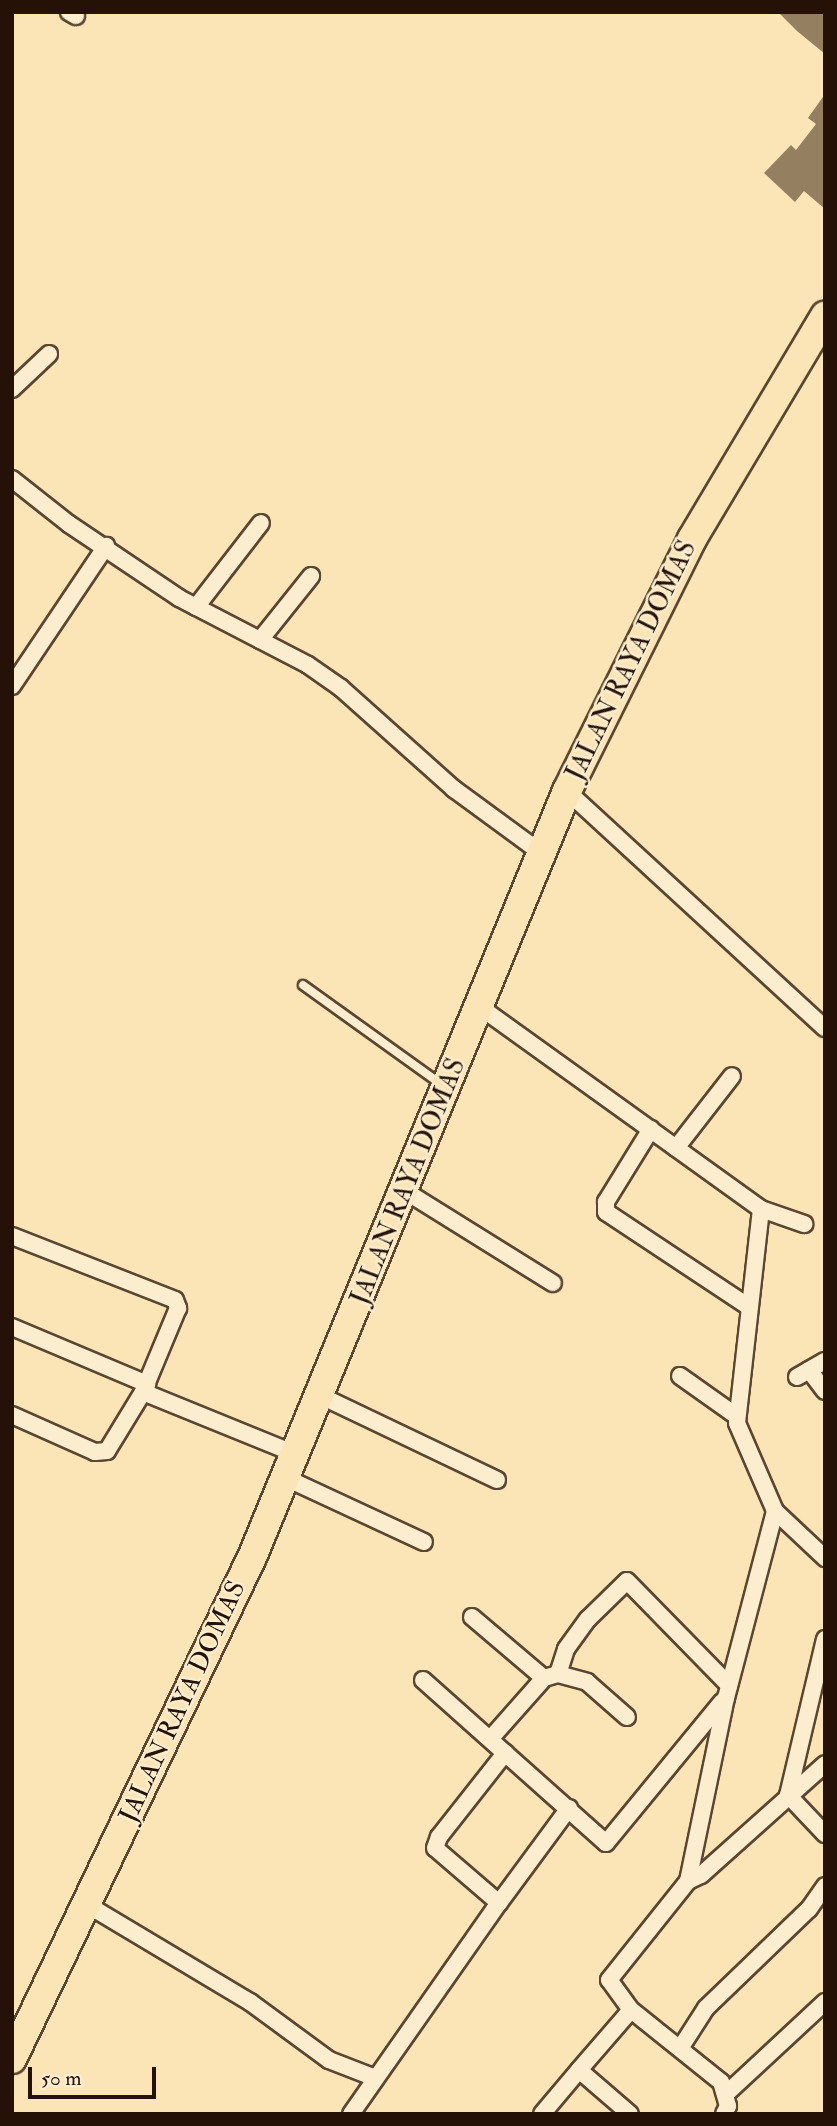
<!DOCTYPE html>
<style>
body{margin:0}
#map{position:relative;width:837px;height:2126px;overflow:hidden;background:#fbe4b5;font-family:"IM FELL Double Pica",serif}
div>[style]{position:absolute}
[style*='--x']{left:calc(var(--x)*1px);top:calc(var(--y)*1px);width:calc(var(--w)*1px);rotate:calc(var(--a)*1deg)}
.building>*{inset:0;background:#947f61}
.roads{filter:drop-shadow(2px 0 #5a4631) drop-shadow(-2px 0 #5a4631) drop-shadow(0 2px #5a4631) drop-shadow(0 -2px #5a4631)}
.lane>*{height:8px;margin:-4px;padding:0 4px;transform-origin:4px;border-radius:4px;background:#fcedcf}
.street>*{height:16px;margin:-8px;padding:0 8px;transform-origin:8px;border-radius:8px;background:#fcedcf}
.highway>*{height:28px;margin:-14px;padding:0 14px;transform-origin:14px;border-radius:14px;background:#fbe4b5}
span{translate:-50% -50%;white-space:nowrap;text-align:center;line-height:1.15;-webkit-text-stroke:5px #fcedcf;paint-order:stroke}
.street-label{font-size:26px;color:#251105}
.frame{position:absolute;inset:0;border:14px solid #251105;pointer-events:none}
.scale{position:absolute;left:28px;top:2067px;width:128px;height:32px;box-sizing:border-box;border:4px solid #251105;border-top:0;padding-left:9px;font-size:21px;line-height:24px;white-space:nowrap;color:#251105;-webkit-text-stroke:5px #fcedcf;paint-order:stroke}
</style>
<div id="map">
<div class="building">
<div style="clip-path:polygon(778px 12px,825px 12px,825px 54px,797px 31px)"></div>
<div style="clip-path:polygon(825px 94px,825px 209px,804px 191px,795px 202px,764px 173px,791px 145px,796px 150px,816px 124px,808px 118px)"></div>
</div>
<div class="roads">
<div class="lane">
<div style="--x:303;--y:985;--w:170;--a:35.7"></div>
</div>
<div class="street">
<div style="--x:69;--y:12;--w:8;--a:30"></div>
<div style="--x:12;--y:389;--w:51;--a:-43.4"></div>
<div style="--x:12;--y:479;--w:73;--a:38.3"></div>
<div style="--x:69;--y:524;--w:133;--a:33.9"></div>
<div style="--x:179;--y:598;--w:145;--a:27.4"></div>
<div style="--x:308;--y:665;--w:40;--a:34.9"></div>
<div style="--x:341;--y:688;--w:152;--a:41.8"></div>
<div style="--x:454;--y:789;--w:107;--a:36.2"></div>
<div style="--x:196;--y:607;--w:106;--a:-52.3"></div>
<div style="--x:260;--y:640;--w:82;--a:-51.4"></div>
<div style="--x:12;--y:686;--w:169;--a:-56.1"></div>
<div style="--x:567;--y:791;--w:350;--a:42.6"></div>
<div style="--x:480;--y:1007;--w:346;--a:35.7"></div>
<div style="--x:761;--y:1209;--w:215;--a:96.4"></div>
<div style="--x:737;--y:1423;--w:96;--a:66.6"></div>
<div style="--x:775;--y:1511;--w:69;--a:43.2"></div>
<div style="--x:651;--y:1129;--w:86;--a:121.7"></div>
<div style="--x:606;--y:1202;--w:10;--a:90"></div>
<div style="--x:606;--y:1212;--w:172;--a:33.6"></div>
<div style="--x:676;--y:1148;--w:91;--a:-52.1"></div>
<div style="--x:405;--y:1191;--w:174;--a:31.9"></div>
<div style="--x:761;--y:1209;--w:46;--a:19.2"></div>
<div style="--x:12;--y:1236;--w:175;--a:21.4"></div>
<div style="--x:175;--y:1300;--w:9;--a:69"></div>
<div style="--x:178;--y:1308;--w:91;--a:112.6"></div>
<div style="--x:143;--y:1392;--w:69;--a:121.4"></div>
<div style="--x:107;--y:1451;--w:12;--a:175"></div>
<div style="--x:95;--y:1452;--w:91;--a:-156"></div>
<div style="--x:12;--y:1327;--w:147;--a:22.9"></div>
<div style="--x:809;--y:1370;--w:26;--a:53"></div>
<div style="--x:680;--y:1376;--w:67;--a:35.3"></div>
<div style="--x:797;--y:1377;--w:32;--a:-30"></div>
<div style="--x:143;--y:1392;--w:165;--a:22.1"></div>
<div style="--x:321;--y:1396;--w:195;--a:25.5"></div>
<div style="--x:286;--y:1478;--w:152;--a:24.9"></div>
<div style="--x:472;--y:1617;--w:94;--a:40.3"></div>
<div style="--x:825;--y:1639;--w:160;--a:103.3"></div>
<div style="--x:788;--y:1795;--w:54;--a:46.5"></div>
<div style="--x:558;--y:1674;--w:26;--a:-72"></div>
<div style="--x:566;--y:1649;--w:37;--a:-54"></div>
<div style="--x:588;--y:1619;--w:54;--a:-44.3"></div>
<div style="--x:627;--y:1581;--w:146;--a:45.6"></div>
<div style="--x:423;--y:1680;--w:245;--a:41.7"></div>
<div style="--x:606;--y:1843;--w:183;--a:-50.6"></div>
<div style="--x:491;--y:1738;--w:80;--a:-48.5"></div>
<div style="--x:544;--y:1678;--w:15;--a:-16"></div>
<div style="--x:558;--y:1674;--w:30;--a:15"></div>
<div style="--x:587;--y:1682;--w:53;--a:41.2"></div>
<div style="--x:688;--y:1881;--w:14;--a:-25"></div>
<div style="--x:701;--y:1875;--w:166;--a:-41.8"></div>
<div style="--x:499;--y:1903;--w:118;--a:-53.6"></div>
<div style="--x:86;--y:1904;--w:191;--a:30.9"></div>
<div style="--x:250;--y:2002;--w:98;--a:36.3"></div>
<div style="--x:329;--y:2060;--w:47;--a:21.1"></div>
<div style="--x:681;--y:2047;--w:46;--a:-57.3"></div>
<div style="--x:706;--y:2008;--w:143;--a:-43.9"></div>
<div style="--x:809;--y:1909;--w:28;--a:-55"></div>
<div style="--x:726;--y:2094;--w:135;--a:-42.9"></div>
<div style="--x:351;--y:2114;--w:258;--a:-55"></div>
<div style="--x:499;--y:1903;--w:84;--a:-139.3"></div>
<div style="--x:435;--y:1848;--w:12;--a:-70"></div>
<div style="--x:439;--y:1837;--w:107;--a:-51.8"></div>
<div style="--x:542;--y:2114;--w:57;--a:-49.9"></div>
<div style="--x:630;--y:2114;--w:67;--a:-139.2"></div>
<div style="--x:579;--y:2070;--w:79;--a:-49.1"></div>
<div style="--x:724;--y:2114;--w:9;--a:-63"></div>
<div style="--x:728;--y:2106;--w:25;--a:-106"></div>
<div style="--x:721;--y:2082;--w:115;--a:-141.3"></div>
<div style="--x:631;--y:2010;--w:37;--a:-126"></div>
<div style="--x:609;--y:1980;--w:127;--a:-51.4"></div>
<div style="--x:688;--y:1881;--w:187;--a:-78.3"></div>
<div style="--x:726;--y:1698;--w:193;--a:-75.3"></div>
</div>
<div class="highway">
<div style="--x:12;--y:2059;--w:559;--a:-64.44"></div>
<div style="--x:253;--y:1555;--w:826;--a:-67.66"></div>
<div style="--x:567;--y:791;--w:281;--a:-63.6"></div>
<div style="--x:692;--y:539;--w:260;--a:-59.2"></div>
</div>
</div>
<div class="street-label">
<span style="left:632px;top:661px;rotate:-64deg">JALAN RAYA DOMAS</span>
<span style="left:409px;top:1182px;rotate:-68deg">JALAN RAYA DOMAS</span>
<span style="left:183px;top:1702px;rotate:-65deg">JALAN RAYA DOMAS</span>
</div>
<div class="frame"></div>
<div class="scale">50 m</div>
</div>
